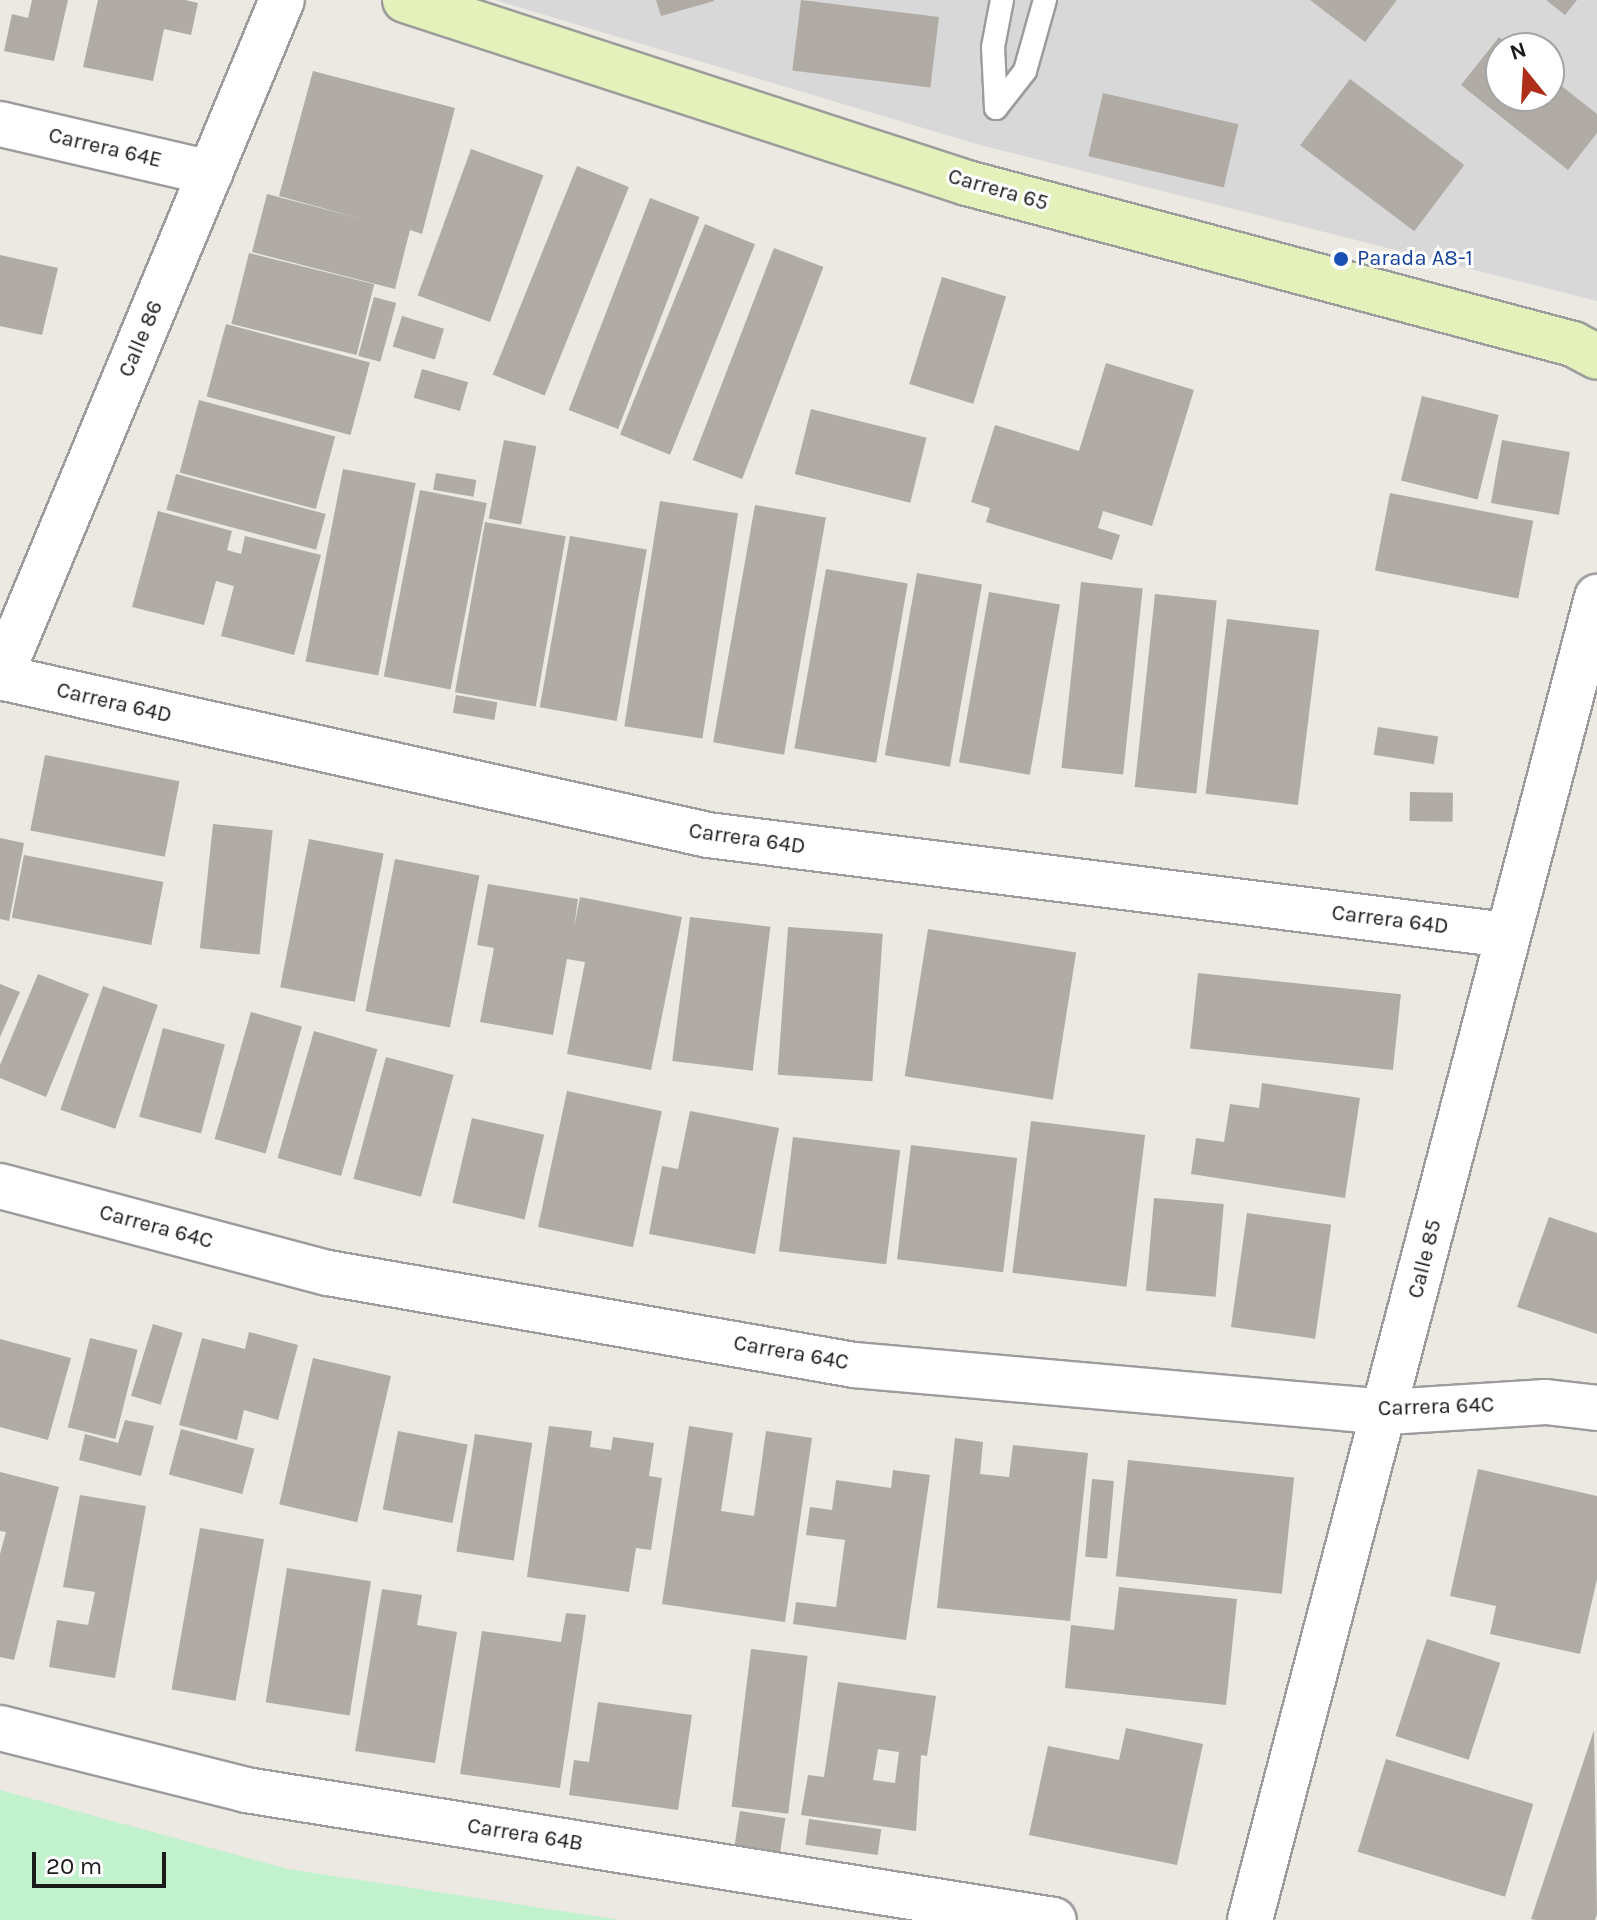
<!DOCTYPE html>
<style>
body{margin:0}
#map{position:relative;width:1597px;height:1920px;overflow:hidden;background:#ebe9e1;font-family:Karla,sans-serif}
div>[style]{position:absolute}
[style*='--x']{left:calc(var(--x)*1px);top:calc(var(--y)*1px);width:calc(var(--w)*1px);rotate:calc(var(--a)*1deg)}
.residential>*{inset:0;background:#d9d8d8}
.park>*{inset:0;background:#c2f1cd}
.building>*{inset:0;background:#b0aba4;transform-origin:0 0}
.roads{filter:drop-shadow(2px 0 #9c9c9c) drop-shadow(-2px 0 #9c9c9c) drop-shadow(0 2px #9c9c9c) drop-shadow(0 -2px #9c9c9c)}
.lane>*{height:22px;margin:-11px;padding:0 11px;transform-origin:11px;border-radius:11px;background:#fff}
.street>*{height:44px;margin:-22px;padding:0 22px;transform-origin:22px;border-radius:22px;background:#fff}
.secondary>*{height:44px;margin:-22px;padding:0 22px;transform-origin:22px;border-radius:22px;background:#e5f1ba}
.dots>*{width:22px;height:22px;translate:-50% -50%;box-sizing:border-box;border:4px solid #fff;border-radius:50%}
span{translate:-50% -50%;white-space:nowrap;text-align:center;line-height:1.15;-webkit-text-stroke:6px #fff;paint-order:stroke}
.street-label{font-size:22px;color:#1b1b1b}
.transit-label{font-size:22px;color:#164399}
.left{translate:0 -50%;text-align:left}
.north{position:absolute;left:1485px;top:32px;width:80px;height:80px;box-sizing:border-box;background:#fff;border:2px solid #a4a4a4;border-radius:50%;rotate:342deg;font-size:22px;font-weight:700;line-height:32px;text-align:center;color:#1b1b1b}
.north::after{content:'';display:block;margin:auto;width:28px;height:36px;background:#ae2f17;clip-path:polygon(50% 0,100% 100%,50% 72%,0 100%)}
.scale{position:absolute;left:32px;top:1852px;width:134px;height:36px;box-sizing:border-box;border:4px solid #1b1b1b;border-top:0;padding-left:10px;font-size:24px;line-height:28px;white-space:nowrap;color:#1b1b1b;-webkit-text-stroke:6px #fff;paint-order:stroke}
</style>
<div id="map">
<div class="residential">
<div style="clip-path:polygon(evenodd,495px 0,1597px 0,1597px 301px,980px 145px,495px 0,1501px 48px,1549px 48px,1549px 96px,1501px 96px,1501px 48px)"></div>
</div>
<div class="park">
<div style="clip-path:polygon(0 1790px,288px 1869px,620px 1920px,0 1920px)"></div>
</div>
<div class="building">
<div style="clip-path:polygon(32px 0,68px 0,54px 61px,4px 51px,12px 14px,28px 18px)"></div>
<div style="clip-path:polygon(98px 0,185px 0,198px 3px,191px 35px,164px 29px,153px 81px,83px 67px)"></div>
<div style="clip-path:polygon(656px 0,714px 0,714px 1px,661px 16px)"></div>
<div style="left:801px;top:0;width:139px;height:71px;rotate:7deg"></div>
<div style="clip-path:polygon(1310px 0,1397px 0,1365px 42px)"></div>
<div style="clip-path:polygon(1546px 0,1577px 0,1565px 15px)"></div>
<div style="clip-path:polygon(1499px 37px,1513px 48px,1501px 48px,1501px 96px,1549px 96px,1549px 76px,1597px 114px,1597px 133px,1568px 170px,1461px 85px)"></div>
<div style="clip-path:polygon(313px 71px,455px 108px,422px 234px,410px 230px,395px 289px,252px 252px,267px 194px,362px 219px,279px 196px)"></div>
<div style="left:1350px;top:79px;width:143px;height:83px;rotate:37deg"></div>
<div style="left:1103px;top:93px;width:139px;height:65px;rotate:13deg"></div>
<div style="left:471px;top:149px;width:77px;height:156px;rotate:20deg"></div>
<div style="left:577px;top:166px;width:56px;height:225px;rotate:22deg"></div>
<div style="left:650px;top:198px;width:53px;height:227px;rotate:21deg"></div>
<div style="left:705px;top:224px;width:54px;height:227px;rotate:22deg"></div>
<div style="left:774px;top:248px;width:53px;height:227px;rotate:21deg"></div>
<div style="left:249px;top:253px;width:129px;height:73px;rotate:14deg"></div>
<div style="clip-path:polygon(0 255px,58px 268px,42px 335px,0 326px)"></div>
<div style="left:942px;top:277px;width:67px;height:112px;rotate:17deg"></div>
<div style="left:374px;top:297px;width:23px;height:61px;rotate:15deg"></div>
<div style="left:402px;top:316px;width:44px;height:32px;rotate:17deg"></div>
<div style="left:226px;top:324px;width:149px;height:75px;rotate:15deg"></div>
<div style="clip-path:polygon(1106px 363px,1194px 390px,1152px 526px,1103px 511px,1098px 528px,1120px 535px,1112px 560px,986px 522px,990px 508px,971px 502px,995px 425px,1079px 451px)"></div>
<div style="left:422px;top:369px;width:48px;height:30px;rotate:16deg"></div>
<div style="left:1422px;top:396px;width:79px;height:87px;rotate:14deg"></div>
<div style="left:199px;top:400px;width:141px;height:75px;rotate:15deg"></div>
<div style="left:811px;top:409px;width:119px;height:67px;rotate:14deg"></div>
<div style="left:504px;top:440px;width:33px;height:80px;rotate:11deg"></div>
<div style="left:1502px;top:440px;width:69px;height:64px;rotate:10deg"></div>
<div style="left:343px;top:469px;width:74px;height:196px;rotate:11deg"></div>
<div style="left:436px;top:473px;width:41px;height:17px;rotate:10deg"></div>
<div style="left:176px;top:474px;width:155px;height:37px;rotate:15deg"></div>
<div style="left:420px;top:490px;width:68px;height:190px;rotate:11deg"></div>
<div style="left:1390px;top:493px;width:146px;height:79px;rotate:11deg"></div>
<div style="left:660px;top:501px;width:79px;height:228px;rotate:9deg"></div>
<div style="left:755px;top:505px;width:72px;height:241px;rotate:10deg"></div>
<div style="clip-path:polygon(158px 511px,232px 531px,227px 550px,241px 554px,245px 536px,321px 555px,294px 655px,221px 636px,234px 586px,216px 581px,204px 625px,132px 607px)"></div>
<div style="left:485px;top:522px;width:82px;height:173px;rotate:10deg"></div>
<div style="left:570px;top:536px;width:78px;height:174px;rotate:10deg"></div>
<div style="left:826px;top:569px;width:83px;height:182px;rotate:10deg"></div>
<div style="left:917px;top:573px;width:66px;height:185px;rotate:10deg"></div>
<div style="left:1081px;top:582px;width:62px;height:187px;rotate:6deg"></div>
<div style="left:989px;top:592px;width:72px;height:173px;rotate:10deg"></div>
<div style="left:1155px;top:594px;width:62px;height:194px;rotate:6deg"></div>
<div style="left:1227px;top:619px;width:93px;height:176px;rotate:7deg"></div>
<div style="left:456px;top:695px;width:42px;height:18px;rotate:10deg"></div>
<div style="left:1378px;top:727px;width:61px;height:28px;rotate:9deg"></div>
<div style="left:45px;top:755px;width:137px;height:77px;rotate:11deg"></div>
<div style="left:1410px;top:792px;width:43px;height:29px;rotate:1deg"></div>
<div style="left:213px;top:824px;width:60px;height:125px;rotate:6deg"></div>
<div style="clip-path:polygon(0 838px,24px 843px,9px 921px,0 919px)"></div>
<div style="left:309px;top:839px;width:76px;height:151px;rotate:11deg"></div>
<div style="left:24px;top:855px;width:142px;height:64px;rotate:11deg"></div>
<div style="left:395px;top:859px;width:86px;height:155px;rotate:11deg"></div>
<div style="clip-path:polygon(488px 884px,578px 899px,574px 928px,580px 897px,682px 917px,651px 1070px,567px 1054px,585px 962px,567px 959px,553px 1035px,480px 1022px,494px 948px,477px 945px)"></div>
<div style="left:690px;top:917px;width:81px;height:145px;rotate:7deg"></div>
<div style="left:788px;top:927px;width:95px;height:148px;rotate:4deg"></div>
<div style="left:928px;top:929px;width:150px;height:149px;rotate:9deg"></div>
<div style="left:1198px;top:973px;width:204px;height:76px;rotate:6deg"></div>
<div style="clip-path:polygon(38px 974px,89px 994px,46px 1097px,0 1078px,0 1065px)"></div>
<div style="clip-path:polygon(0 984px,20px 992px,0 1037px)"></div>
<div style="left:103px;top:986px;width:58px;height:131px;rotate:19deg"></div>
<div style="left:251px;top:1012px;width:53px;height:132px;rotate:16deg"></div>
<div style="left:163px;top:1028px;width:64px;height:92px;rotate:15deg"></div>
<div style="left:314px;top:1031px;width:66px;height:132px;rotate:16deg"></div>
<div style="left:386px;top:1057px;width:70px;height:126px;rotate:15deg"></div>
<div style="clip-path:polygon(1262px 1083px,1360px 1098px,1345px 1198px,1191px 1174px,1196px 1138px,1224px 1142px,1230px 1104px,1259px 1108px)"></div>
<div style="left:567px;top:1091px;width:97px;height:139px;rotate:12deg"></div>
<div style="clip-path:polygon(690px 1111px,779px 1128px,755px 1254px,649px 1234px,662px 1166px,678px 1169px)"></div>
<div style="left:472px;top:1118px;width:74px;height:87px;rotate:13deg"></div>
<div style="left:1031px;top:1121px;width:115px;height:153px;rotate:7deg"></div>
<div style="left:793px;top:1137px;width:108px;height:115px;rotate:7deg"></div>
<div style="left:911px;top:1145px;width:107px;height:115px;rotate:7deg"></div>
<div style="left:1154px;top:1198px;width:70px;height:93px;rotate:5deg"></div>
<div style="left:1247px;top:1213px;width:85px;height:115px;rotate:8deg"></div>
<div style="clip-path:polygon(1549px 1217px,1597px 1233px,1597px 1334px,1517px 1307px)"></div>
<div style="left:153px;top:1324px;width:31px;height:75px;rotate:17deg"></div>
<div style="clip-path:polygon(249px 1332px,298px 1345px,278px 1420px,244px 1410px,237px 1440px,179px 1425px,202px 1338px,245px 1349px)"></div>
<div style="left:90px;top:1338px;width:49px;height:92px;rotate:14deg"></div>
<div style="clip-path:polygon(0 1339px,71px 1358px,48px 1440px,0 1427px)"></div>
<div style="left:313px;top:1358px;width:80px;height:150px;rotate:13deg"></div>
<div style="clip-path:polygon(125px 1420px,154px 1426px,141px 1476px,79px 1460px,85px 1434px,118px 1443px)"></div>
<div style="clip-path:polygon(549px 1426px,592px 1431px,590px 1447px,611px 1450px,613px 1437px,654px 1443px,649px 1476px,662px 1478px,651px 1550px,636px 1548px,629px 1592px,527px 1577px)"></div>
<div style="clip-path:polygon(689px 1426px,733px 1433px,721px 1511px,754px 1516px,766px 1431px,812px 1438px,785px 1622px,662px 1604px)"></div>
<div style="left:181px;top:1429px;width:76px;height:47px;rotate:15deg"></div>
<div style="left:398px;top:1431px;width:71px;height:80px;rotate:11deg"></div>
<div style="left:475px;top:1434px;width:58px;height:119px;rotate:9deg"></div>
<div style="clip-path:polygon(955px 1438px,983px 1442px,980px 1474px,1009px 1477px,1013px 1445px,1088px 1453px,1070px 1621px,937px 1608px)"></div>
<div style="left:1128px;top:1460px;width:167px;height:117px;rotate:6deg"></div>
<div style="clip-path:polygon(1478px 1469px,1597px 1496px,1597px 1579px,1580px 1654px,1490px 1634px,1496px 1606px,1450px 1596px)"></div>
<div style="clip-path:polygon(893px 1470px,930px 1475px,906px 1640px,793px 1624px,796px 1602px,836px 1607px,845px 1540px,806px 1535px,810px 1507px,832px 1510px,836px 1480px,891px 1488px)"></div>
<div style="clip-path:polygon(0 1472px,59px 1487px,14px 1660px,0 1657px,0 1554px,6px 1532px,0 1531px)"></div>
<div style="left:1092px;top:1479px;width:22px;height:78px;rotate:5deg"></div>
<div style="clip-path:polygon(80px 1495px,146px 1506px,115px 1678px,49px 1667px,57px 1620px,88px 1625px,95px 1592px,63px 1587px)"></div>
<div style="left:200px;top:1528px;width:65px;height:164px;rotate:10deg"></div>
<div style="left:287px;top:1568px;width:85px;height:136px;rotate:9deg"></div>
<div style="clip-path:polygon(1119px 1587px,1237px 1599px,1226px 1705px,1065px 1688px,1071px 1625px,1114px 1630px)"></div>
<div style="clip-path:polygon(382px 1589px,422px 1595px,417px 1625px,457px 1632px,435px 1763px,355px 1751px)"></div>
<div style="clip-path:polygon(566px 1613px,586px 1615px,560px 1788px,460px 1774px,482px 1631px,561px 1642px)"></div>
<div style="left:1427px;top:1639px;width:77px;height:102px;rotate:18deg"></div>
<div style="left:751px;top:1649px;width:57px;height:159px;rotate:7deg"></div>
<div style="clip-path:polygon(evenodd,838px 1682px,936px 1696px,927px 1756px,921px 1755px,916px 1831px,801px 1815px,808px 1775px,824px 1777px,838px 1682px,878px 1749px,899px 1752px,895px 1783px,873px 1780px,878px 1749px)"></div>
<div style="clip-path:polygon(598px 1702px,692px 1715px,678px 1810px,569px 1795px,574px 1760px,589px 1762px)"></div>
<div style="clip-path:polygon(1126px 1728px,1203px 1744px,1177px 1865px,1029px 1835px,1048px 1746px,1119px 1760px)"></div>
<div style="clip-path:polygon(1594px 1730px,1597px 1914px,1595px 1920px,1536px 1920px,1531px 1919px)"></div>
<div style="left:1386px;top:1759px;width:154px;height:97px;rotate:17deg"></div>
<div style="left:740px;top:1811px;width:46px;height:39px;rotate:9deg"></div>
<div style="left:809px;top:1819px;width:73px;height:26px;rotate:8deg"></div>
</div>
<div class="roads">
<div class="lane">
<div style="--x:996;--y:108;--w:47;--a:-51.9"></div>
<div style="--x:1025;--y:71;--w:74;--a:-74.3"></div>
<div style="--x:996;--y:108;--w:61;--a:-92.8"></div>
<div style="--x:993;--y:47;--w:48;--a:-79.2"></div>
</div>
<div class="street">
<div style="--x:0;--y:124;--w:216;--a:13.1"></div>
<div style="--x:0;--y:677;--w:725;--a:12.58"></div>
<div style="--x:708;--y:835;--w:804;--a:7.14"></div>
<div style="--x:0;--y:678;--w:734;--a:-67.42"></div>
<div style="--x:0;--y:1186;--w:339;--a:14.9"></div>
<div style="--x:328;--y:1273;--w:534;--a:9.92"></div>
<div style="--x:854;--y:1365;--w:535;--a:5.04"></div>
<div style="--x:1387;--y:1412;--w:159;--a:-3.6"></div>
<div style="--x:1546;--y:1402;--w:51;--a:6.7"></div>
<div style="--x:0;--y:1728;--w:254;--a:14.1"></div>
<div style="--x:246;--y:1790;--w:818;--a:9.14"></div>
<div style="--x:1250;--y:1920;--w:1368;--a:-75.3"></div>
</div>
<div class="secondary">
<div style="--x:405;--y:0;--w:591;--a:18.04"></div>
<div style="--x:967;--y:183;--w:627;--a:14.88"></div>
<div style="--x:1573;--y:344;--w:27;--a:28"></div>
</div>
</div>
<div class="dots">
<div style="left:1341px;top:259px;background:#1a4fb4"></div>
</div>
<div class="street-label">
<span style="left:105px;top:148px;rotate:13deg">Carrera 64E</span>
<span style="left:998px;top:190px;rotate:16deg">Carrera 65</span>
<span style="left:141px;top:339px;rotate:-67deg">Calle 86</span>
<span style="left:114px;top:703px;rotate:13deg">Carrera 64D</span>
<span style="left:747px;top:839px;rotate:8deg">Carrera 64D</span>
<span style="left:1390px;top:920px;rotate:7deg">Carrera 64D</span>
<span style="left:156px;top:1227px;rotate:15deg">Carrera 64C</span>
<span style="left:1425px;top:1259px;rotate:-76deg">Calle 85</span>
<span style="left:791px;top:1353px;rotate:10deg">Carrera 64C</span>
<span style="left:1436px;top:1407px;rotate:-2deg">Carrera 64C</span>
<span style="left:525px;top:1835px;rotate:9deg">Carrera 64B</span>
</div>
<div class="transit-label">
<span class="left" style="left:1357px;top:259px">Parada A8-1</span>
</div>
<div class="north">N</div>
<div class="scale">20 m</div>
</div>
